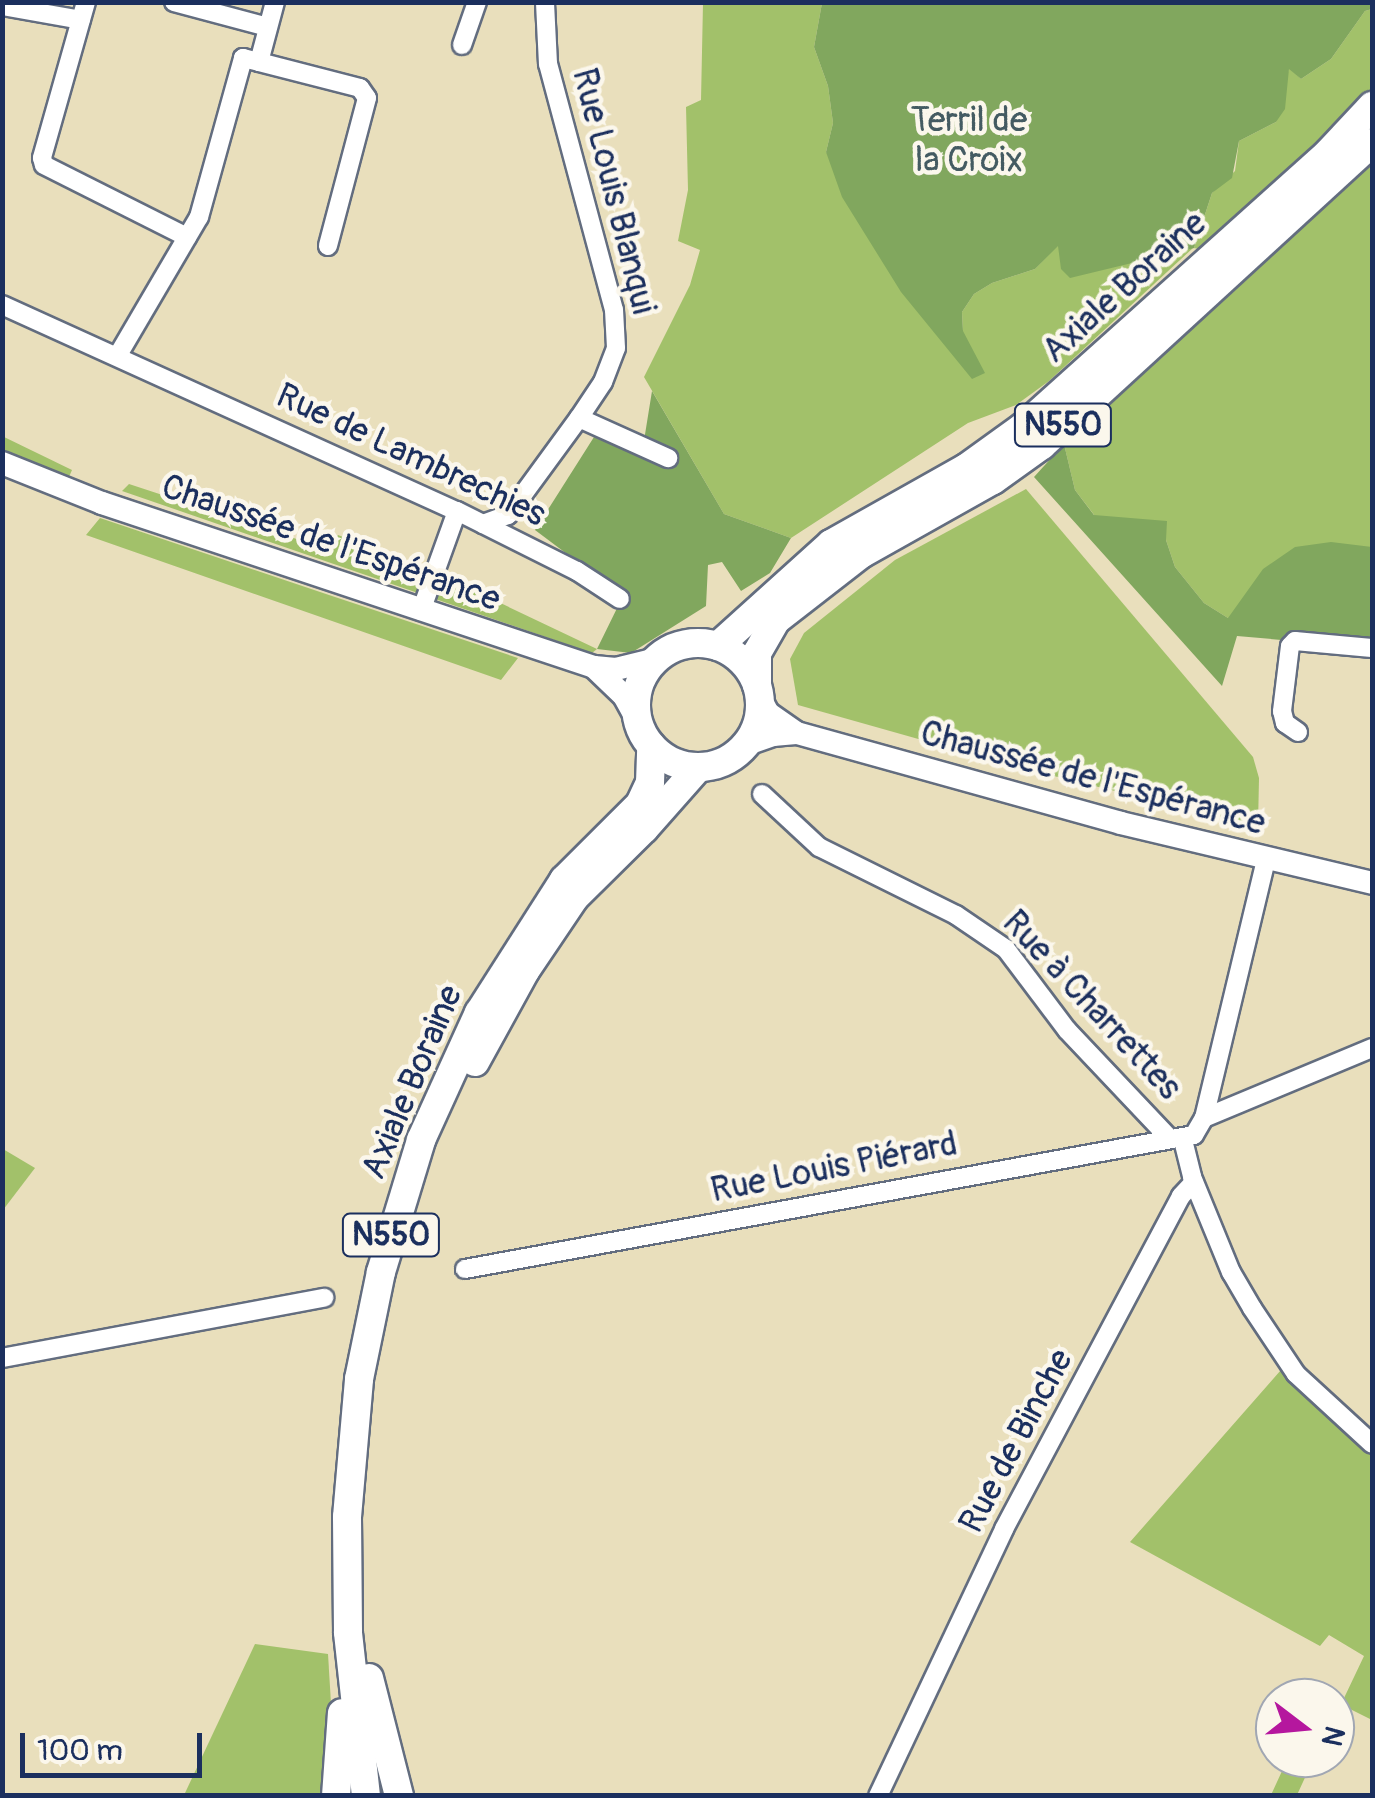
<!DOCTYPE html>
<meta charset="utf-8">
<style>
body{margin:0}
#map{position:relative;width:1375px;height:1798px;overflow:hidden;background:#e9dfbc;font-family:Pangolin,sans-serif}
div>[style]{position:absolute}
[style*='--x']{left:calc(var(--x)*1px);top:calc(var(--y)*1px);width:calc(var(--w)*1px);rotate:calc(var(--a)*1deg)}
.green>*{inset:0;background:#a2c16a}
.forest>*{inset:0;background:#81a75e}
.roads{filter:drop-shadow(2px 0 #636d7f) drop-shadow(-2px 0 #636d7f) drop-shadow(0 2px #636d7f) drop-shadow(0 -2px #636d7f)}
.minor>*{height:18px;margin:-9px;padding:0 9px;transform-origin:9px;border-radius:9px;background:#fff}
.major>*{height:22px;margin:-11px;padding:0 11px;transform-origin:11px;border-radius:11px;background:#fff}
.highway>*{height:28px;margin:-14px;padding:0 14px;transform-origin:14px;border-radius:14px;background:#fff}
.highway>.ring{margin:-14px;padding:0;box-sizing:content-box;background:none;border:28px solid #fff;border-radius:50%}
span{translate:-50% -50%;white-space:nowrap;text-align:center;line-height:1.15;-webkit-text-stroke:9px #fbf7ec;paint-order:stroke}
.shield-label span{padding:2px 8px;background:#fbf7ec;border:2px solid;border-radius:8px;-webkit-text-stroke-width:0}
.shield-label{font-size:32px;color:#1b2f5e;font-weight:700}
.park-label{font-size:35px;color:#445b62}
.street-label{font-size:35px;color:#1b2f5e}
.frame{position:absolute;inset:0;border:5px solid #1b2f5e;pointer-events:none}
.north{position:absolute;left:1255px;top:1678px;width:100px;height:100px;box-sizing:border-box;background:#fbf7ec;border:2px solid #a1a7b3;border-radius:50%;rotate:106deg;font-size:28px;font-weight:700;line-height:40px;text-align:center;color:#1b2f5e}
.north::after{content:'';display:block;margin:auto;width:35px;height:45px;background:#b5179e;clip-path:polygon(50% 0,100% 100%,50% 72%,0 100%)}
.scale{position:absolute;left:20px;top:1733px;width:182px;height:45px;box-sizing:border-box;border:5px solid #1b2f5e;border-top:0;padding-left:12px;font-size:30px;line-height:35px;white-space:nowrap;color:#1b2f5e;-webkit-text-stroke:8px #fbf7ec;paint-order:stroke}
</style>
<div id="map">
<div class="green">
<div style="clip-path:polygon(703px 3px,822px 3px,814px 47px,828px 86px,833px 123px,826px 152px,963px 331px,962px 312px,974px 294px,992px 283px,1035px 269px,1059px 244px,1194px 248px,1212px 193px,1235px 171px,1239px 141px,1276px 122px,1289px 68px,1301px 79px,1331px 59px,1365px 11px,1372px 9px,1372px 94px,1208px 250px,1193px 248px,1049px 381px,1016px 405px,968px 423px,791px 538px,724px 514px,644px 377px,690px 285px,700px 250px,678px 241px,688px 190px,686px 107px,701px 100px)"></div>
<div style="clip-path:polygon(1372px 155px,1372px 648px,1228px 618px,1204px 603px,1175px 567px,1166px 540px,1166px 522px,1095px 516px,1075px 490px,1064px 444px)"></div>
<div style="clip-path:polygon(2px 436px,72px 470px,68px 479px,3px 451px)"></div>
<div style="clip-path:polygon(129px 484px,327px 549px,338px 535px,452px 580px,597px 649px,592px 653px,122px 491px)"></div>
<div style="clip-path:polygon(1026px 489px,1253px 757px,1259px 778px,1258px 826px,1021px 768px,798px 705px,790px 659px,804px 633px,895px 560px)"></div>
<div style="clip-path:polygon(100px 518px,329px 595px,518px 658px,501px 680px,86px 535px)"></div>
<div style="clip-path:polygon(3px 1149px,35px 1168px,3px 1210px)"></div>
<div style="clip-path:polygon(1288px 1362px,1372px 1444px,1372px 1720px,1342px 1705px,1335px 1717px,1364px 1656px,1329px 1635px,1320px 1646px,1130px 1542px)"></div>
<div style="clip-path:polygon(255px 1644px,328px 1654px,333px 1737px,325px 1795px,185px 1793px)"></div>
<div style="clip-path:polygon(1288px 1758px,1309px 1767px,1314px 1758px,1297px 1795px,1271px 1795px)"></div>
</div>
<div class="forest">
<div style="clip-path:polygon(822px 3px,1372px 2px,1372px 9px,1365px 11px,1331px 59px,1301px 79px,1289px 69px,1285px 109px,1276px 122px,1239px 141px,1232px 178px,1212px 193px,1194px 248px,1070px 278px,1061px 269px,1058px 246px,1035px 269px,992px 283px,974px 294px,962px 312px,963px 331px,985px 373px,972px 379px,901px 292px,842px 197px,826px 152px,833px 123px,828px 86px,814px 47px)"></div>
<div style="clip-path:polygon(652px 391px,724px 514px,791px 538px,770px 573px,741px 591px,722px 562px,708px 565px,706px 606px,631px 653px,597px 649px,623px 596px,535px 530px,594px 437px,642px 453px)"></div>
<div style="clip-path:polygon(1064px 444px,1075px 490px,1094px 515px,1167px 521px,1166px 540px,1175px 567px,1204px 603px,1228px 618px,1263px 569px,1295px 547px,1331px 542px,1372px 547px,1372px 648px,1237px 636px,1222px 686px,1034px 477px)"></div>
</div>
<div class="roads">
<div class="minor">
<div style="--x:86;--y:2;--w:162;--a:105.8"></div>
<div style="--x:42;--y:158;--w:7;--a:74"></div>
<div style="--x:44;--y:165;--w:160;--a:26.7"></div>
<div style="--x:174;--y:2;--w:97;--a:14.9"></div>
<div style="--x:2;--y:6;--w:80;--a:10"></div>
<div style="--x:462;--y:45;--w:46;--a:-70.8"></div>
<div style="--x:259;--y:62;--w:104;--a:14.4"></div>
<div style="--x:360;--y:88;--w:12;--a:55"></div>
<div style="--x:367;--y:98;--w:153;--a:104.8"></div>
<div style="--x:2;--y:305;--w:499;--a:24.4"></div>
<div style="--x:457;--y:511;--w:134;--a:26.6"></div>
<div style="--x:577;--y:571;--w:51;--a:33.1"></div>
<div style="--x:118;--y:355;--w:160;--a:-59.6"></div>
<div style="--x:199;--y:217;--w:165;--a:-74.5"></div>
<div style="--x:243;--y:58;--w:16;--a:14"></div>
<div style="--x:259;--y:62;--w:62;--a:-75.1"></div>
<div style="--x:579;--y:418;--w:98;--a:24.2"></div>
<div style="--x:483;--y:524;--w:27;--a:-20"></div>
<div style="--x:508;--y:515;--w:120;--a:-53.8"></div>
<div style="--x:579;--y:418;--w:43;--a:-56.3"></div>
<div style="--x:603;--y:382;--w:36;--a:-69"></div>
<div style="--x:616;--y:348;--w:38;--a:-93"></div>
<div style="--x:614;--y:310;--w:255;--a:-105"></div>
<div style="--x:548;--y:64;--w:62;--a:-92.8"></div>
<div style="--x:421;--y:611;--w:106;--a:-70.2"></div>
<div style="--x:1298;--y:732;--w:16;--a:-145"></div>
<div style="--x:1285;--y:723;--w:12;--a:-104"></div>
<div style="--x:1282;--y:711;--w:65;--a:-83"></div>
<div style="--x:1290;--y:646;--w:7;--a:-45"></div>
<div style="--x:1295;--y:641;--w:77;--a:5.2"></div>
<div style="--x:762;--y:794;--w:78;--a:42.9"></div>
<div style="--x:819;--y:847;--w:153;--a:26.4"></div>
<div style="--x:956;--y:915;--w:60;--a:34.2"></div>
<div style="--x:1006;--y:949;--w:101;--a:53"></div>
<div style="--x:1067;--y:1030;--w:149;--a:46.6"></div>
<div style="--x:1204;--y:1118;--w:182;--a:-22.6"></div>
<div style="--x:1183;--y:1140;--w:38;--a:76"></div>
<div style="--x:1192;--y:1177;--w:103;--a:67.7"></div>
<div style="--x:1231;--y:1272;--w:42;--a:59.7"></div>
<div style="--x:1252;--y:1308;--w:79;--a:56.3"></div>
<div style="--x:1296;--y:1374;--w:103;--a:42.6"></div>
<div style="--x:465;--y:1269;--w:741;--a:-10.42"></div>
<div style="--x:1194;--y:1135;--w:20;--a:-60"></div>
<div style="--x:1204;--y:1118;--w:265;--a:-76.5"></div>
<div style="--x:2;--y:1358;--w:328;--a:-10.6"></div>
<div style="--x:878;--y:1796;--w:295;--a:-64.7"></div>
<div style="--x:1004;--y:1529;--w:377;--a:-62"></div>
<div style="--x:1181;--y:1196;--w:19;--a:-47"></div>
</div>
<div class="major">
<div style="--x:2;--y:463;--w:108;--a:21.8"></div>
<div style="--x:102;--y:503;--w:519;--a:18.43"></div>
<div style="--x:594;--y:667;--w:22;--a:5"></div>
<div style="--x:616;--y:669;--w:41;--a:-14"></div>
<div style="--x:594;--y:667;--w:42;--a:44"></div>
<div style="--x:624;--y:696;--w:29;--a:61"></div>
<div style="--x:760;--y:698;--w:17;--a:62"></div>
<div style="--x:768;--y:713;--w:35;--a:35"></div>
<div style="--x:797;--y:733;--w:336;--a:15.5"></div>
<div style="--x:1121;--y:823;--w:258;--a:13.4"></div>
<div style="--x:747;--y:744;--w:28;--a:-19"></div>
<div style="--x:773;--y:735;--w:23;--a:-5"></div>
</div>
<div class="highway">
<div class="ring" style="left:636px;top:643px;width:96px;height:96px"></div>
<div style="--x:718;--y:646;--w:152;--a:-42.1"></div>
<div style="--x:831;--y:544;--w:155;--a:-29.4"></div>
<div style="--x:966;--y:468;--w:70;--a:-35.7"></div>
<div style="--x:1023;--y:427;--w:411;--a:-41.9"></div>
<div style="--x:1329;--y:152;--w:63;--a:-46.9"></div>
<div style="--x:757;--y:685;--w:32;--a:-90"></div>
<div style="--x:757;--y:653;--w:38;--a:-60"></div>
<div style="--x:776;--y:620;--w:108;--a:-37.8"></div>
<div style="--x:861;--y:554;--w:151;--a:-29.3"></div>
<div style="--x:993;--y:480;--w:60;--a:-35.5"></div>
<div style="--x:1042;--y:445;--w:447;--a:-42.5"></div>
<div style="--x:475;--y:1062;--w:104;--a:-61.2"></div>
<div style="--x:525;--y:971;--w:89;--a:-56"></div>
<div style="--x:575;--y:897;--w:97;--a:-44.6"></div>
<div style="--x:644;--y:829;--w:81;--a:-48.5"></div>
<div style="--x:369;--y:1678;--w:122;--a:75.7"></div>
<div style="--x:336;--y:1796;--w:83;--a:-85.9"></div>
<div style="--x:366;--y:1796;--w:165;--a:-96.3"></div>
<div style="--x:348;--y:1632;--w:115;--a:-90.5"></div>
<div style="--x:347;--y:1517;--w:139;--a:-85"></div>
<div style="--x:359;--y:1379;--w:109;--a:-78.4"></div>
<div style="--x:381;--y:1272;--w:138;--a:-73.1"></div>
<div style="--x:421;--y:1140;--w:140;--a:-65.5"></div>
<div style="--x:479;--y:1013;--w:158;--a:-57.4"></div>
<div style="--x:564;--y:880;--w:107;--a:-45"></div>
<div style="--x:640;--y:804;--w:23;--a:-65"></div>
<div style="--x:650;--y:783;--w:37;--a:-88"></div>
</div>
</div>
<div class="shield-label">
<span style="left:1063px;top:425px">N550</span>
<span style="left:391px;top:1235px">N550</span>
</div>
<div class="park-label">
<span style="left:969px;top:140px">Terril de<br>la Croix</span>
</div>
<div class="street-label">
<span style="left:614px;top:191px;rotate:76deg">Rue Louis Blanqui</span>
<span style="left:1124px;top:287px;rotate:-42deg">Axiale Boraine</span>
<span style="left:411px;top:455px;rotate:25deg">Rue de Lambrechies</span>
<span style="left:331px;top:543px;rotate:19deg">Chaussée de l'Espérance</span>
<span style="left:1093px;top:778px;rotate:15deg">Chaussée de l'Espérance</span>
<span style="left:1092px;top:1005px;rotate:47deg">Rue à Charrettes</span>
<span style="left:412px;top:1082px;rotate:-67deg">Axiale Boraine</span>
<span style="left:834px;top:1167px;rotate:-11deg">Rue Louis Piérard</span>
<span style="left:1016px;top:1441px;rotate:-62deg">Rue de Binche</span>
</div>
<div class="frame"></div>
<div class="north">N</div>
<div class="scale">100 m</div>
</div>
